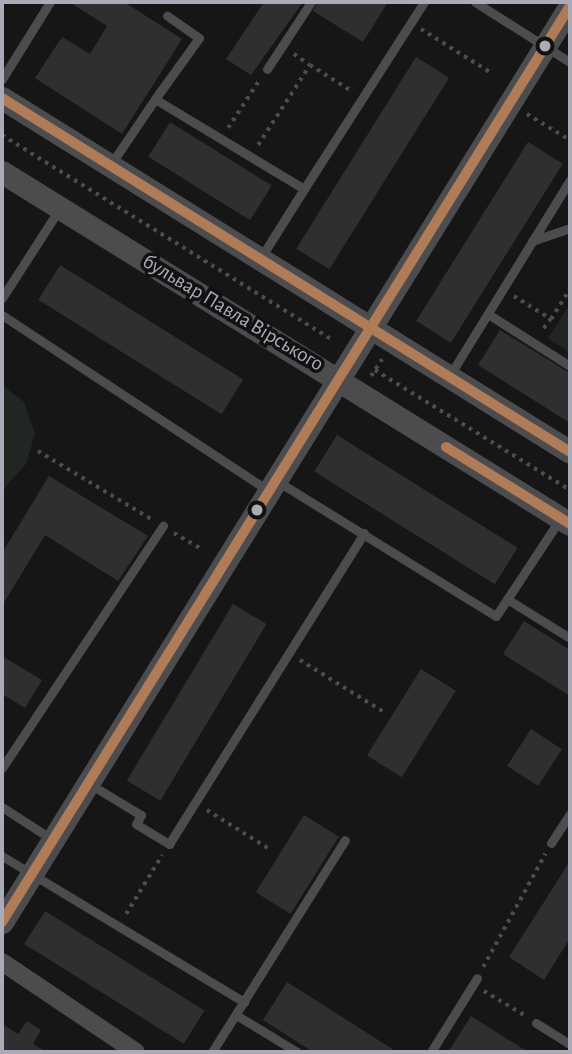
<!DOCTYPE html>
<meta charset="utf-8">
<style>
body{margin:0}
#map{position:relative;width:572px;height:1054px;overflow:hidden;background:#161617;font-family:"Alegreya Sans",sans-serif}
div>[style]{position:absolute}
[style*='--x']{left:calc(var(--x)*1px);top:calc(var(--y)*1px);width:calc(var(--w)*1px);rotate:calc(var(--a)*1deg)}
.green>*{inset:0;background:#212622}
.building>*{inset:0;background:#2f2f31;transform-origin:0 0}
.path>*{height:3.5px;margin-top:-1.75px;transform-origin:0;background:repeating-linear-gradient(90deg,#4c4d50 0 3.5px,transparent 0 8.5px)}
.service>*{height:9px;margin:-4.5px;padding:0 4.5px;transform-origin:4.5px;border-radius:4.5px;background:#4c4c4f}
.minor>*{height:18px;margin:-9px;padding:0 9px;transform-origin:9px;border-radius:9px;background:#4c4c4f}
.tertiary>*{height:23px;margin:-11.5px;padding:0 11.5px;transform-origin:11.5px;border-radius:11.5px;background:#4c4c4f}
.bus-1>*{height:10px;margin:-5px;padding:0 5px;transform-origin:5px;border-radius:5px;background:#b07c57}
.dots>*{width:19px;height:19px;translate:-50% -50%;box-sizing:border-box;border:4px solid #111112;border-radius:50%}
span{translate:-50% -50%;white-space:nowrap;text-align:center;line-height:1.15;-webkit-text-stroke:7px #111112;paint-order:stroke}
.street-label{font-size:21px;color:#aaabb6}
.frame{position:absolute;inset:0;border:4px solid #aaabb6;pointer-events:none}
</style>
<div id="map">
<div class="green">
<div style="clip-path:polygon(570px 304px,570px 353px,548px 338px)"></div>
<div style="clip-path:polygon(2px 385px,24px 402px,35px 434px,26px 464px,2px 491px)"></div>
</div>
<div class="building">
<div style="clip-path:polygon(69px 2px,124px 2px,182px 39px,122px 134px,35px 78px,62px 37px,90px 54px,107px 26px)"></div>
<div style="clip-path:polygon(264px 2px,303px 2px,251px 75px,226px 59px)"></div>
<div style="clip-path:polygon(318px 2px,388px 2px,363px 42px,313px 11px)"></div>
<div style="left:416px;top:57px;width:39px;height:226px;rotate:32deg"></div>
<div style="left:170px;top:122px;width:120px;height:41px;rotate:32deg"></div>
<div style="left:528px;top:142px;width:41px;height:211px;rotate:32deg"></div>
<div style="left:60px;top:265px;width:216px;height:41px;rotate:32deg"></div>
<div style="clip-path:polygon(500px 330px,570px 373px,570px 423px,478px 365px)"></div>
<div style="left:337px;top:435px;width:213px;height:43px;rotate:32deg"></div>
<div style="clip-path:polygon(49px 476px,148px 536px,118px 581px,45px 535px,2px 606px,2px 553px)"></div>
<div style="left:233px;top:604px;width:39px;height:206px;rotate:31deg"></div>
<div style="clip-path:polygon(524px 621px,570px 650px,570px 696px,503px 654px)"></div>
<div style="clip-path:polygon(2px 656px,42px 680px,25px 708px,2px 694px)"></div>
<div style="left:421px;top:669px;width:41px;height:102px;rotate:32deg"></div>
<div style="left:531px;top:729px;width:37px;height:44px;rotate:33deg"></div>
<div style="left:304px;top:815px;width:41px;height:91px;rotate:32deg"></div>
<div style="clip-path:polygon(570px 861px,570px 938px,544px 980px,509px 957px)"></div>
<div style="left:45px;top:911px;width:188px;height:39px;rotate:32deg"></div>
<div style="clip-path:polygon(287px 982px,397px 1052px,313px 1052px,263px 1020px)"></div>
<div style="clip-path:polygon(471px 1016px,528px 1052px,448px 1052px)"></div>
<div style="clip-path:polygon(27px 1021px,41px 1030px,33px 1044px,46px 1052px,2px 1052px,2px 1024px,18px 1034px)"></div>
</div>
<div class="path">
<div style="--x:421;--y:29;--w:85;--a:32"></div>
<div style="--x:294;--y:54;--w:19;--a:35"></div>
<div style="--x:527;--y:114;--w:50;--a:31.2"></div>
<div style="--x:228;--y:128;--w:59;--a:-56.9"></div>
<div style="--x:2;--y:135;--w:388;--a:31.8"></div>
<div style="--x:258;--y:145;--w:95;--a:-57"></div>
<div style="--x:310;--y:65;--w:47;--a:32"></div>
<div style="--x:514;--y:296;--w:44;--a:31.9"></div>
<div style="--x:551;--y:319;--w:15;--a:127"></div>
<div style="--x:551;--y:319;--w:36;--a:-58"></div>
<div style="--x:375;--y:370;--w:229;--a:31.6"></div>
<div style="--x:371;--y:376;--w:20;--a:-57"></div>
<div style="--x:38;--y:451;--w:134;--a:31"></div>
<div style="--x:174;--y:533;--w:30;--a:30"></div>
<div style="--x:300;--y:660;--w:99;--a:31.8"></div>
<div style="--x:207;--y:810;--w:75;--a:32"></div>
<div style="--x:126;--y:914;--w:69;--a:-58.6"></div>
<div style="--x:483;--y:967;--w:129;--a:-61.2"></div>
<div style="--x:484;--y:991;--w:49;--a:30.8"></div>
</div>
<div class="service">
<div style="--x:475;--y:2;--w:112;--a:32.3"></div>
<div style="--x:267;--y:69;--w:80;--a:-56.7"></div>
<div style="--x:2;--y:79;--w:91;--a:-58.1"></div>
<div style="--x:155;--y:99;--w:75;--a:-54.2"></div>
<div style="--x:199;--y:38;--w:39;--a:-145"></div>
<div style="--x:111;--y:164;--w:78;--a:-55.9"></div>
<div style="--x:155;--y:99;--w:174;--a:31.1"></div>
<div style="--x:304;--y:189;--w:83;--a:122.2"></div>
<div style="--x:304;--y:189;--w:222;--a:-57.3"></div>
<div style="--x:532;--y:241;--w:40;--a:-18.9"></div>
<div style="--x:2;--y:298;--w:107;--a:-57.2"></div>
<div style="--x:488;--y:314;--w:97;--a:32.4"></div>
<div style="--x:2;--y:315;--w:320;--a:33.4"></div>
<div style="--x:450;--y:375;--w:229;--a:-58.4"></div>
<div style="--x:277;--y:481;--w:257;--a:31.7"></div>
<div style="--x:496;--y:616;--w:116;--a:-56.6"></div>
<div style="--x:507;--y:599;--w:74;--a:31.8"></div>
<div style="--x:2;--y:768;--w:291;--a:-56.4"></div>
<div style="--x:88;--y:783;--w:62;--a:31.1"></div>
<div style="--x:141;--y:815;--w:10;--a:119"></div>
<div style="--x:136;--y:824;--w:39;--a:31"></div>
<div style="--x:169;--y:844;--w:367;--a:-57.9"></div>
<div style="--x:2;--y:807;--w:61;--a:32.9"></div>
<div style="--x:551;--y:843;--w:35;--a:-57"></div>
<div style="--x:2;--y:856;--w:283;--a:31.1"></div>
<div style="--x:236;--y:1015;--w:71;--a:31.2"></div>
<div style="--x:536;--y:1023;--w:40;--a:32"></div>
<div style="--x:212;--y:1052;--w:250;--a:-57.9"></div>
<div style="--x:431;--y:1052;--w:87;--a:-58.1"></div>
</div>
<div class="minor">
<div style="--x:2;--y:962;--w:161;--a:33.9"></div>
</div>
<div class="tertiary">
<div style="--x:2;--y:98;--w:669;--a:31.93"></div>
<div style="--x:2;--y:172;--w:668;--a:31.79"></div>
<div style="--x:2;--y:922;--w:1078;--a:-58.2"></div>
</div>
<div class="bus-1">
<div style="--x:2;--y:98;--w:669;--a:31.93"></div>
<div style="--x:446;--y:447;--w:146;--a:31.8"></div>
<div style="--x:2;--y:922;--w:1078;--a:-58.2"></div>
</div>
<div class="dots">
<div style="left:545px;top:46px;background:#aaabb6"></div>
<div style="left:257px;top:510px;background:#aaabb6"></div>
</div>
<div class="street-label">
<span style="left:233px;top:313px;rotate:31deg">бульвар Павла Вірського</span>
</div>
<div class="frame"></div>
</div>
